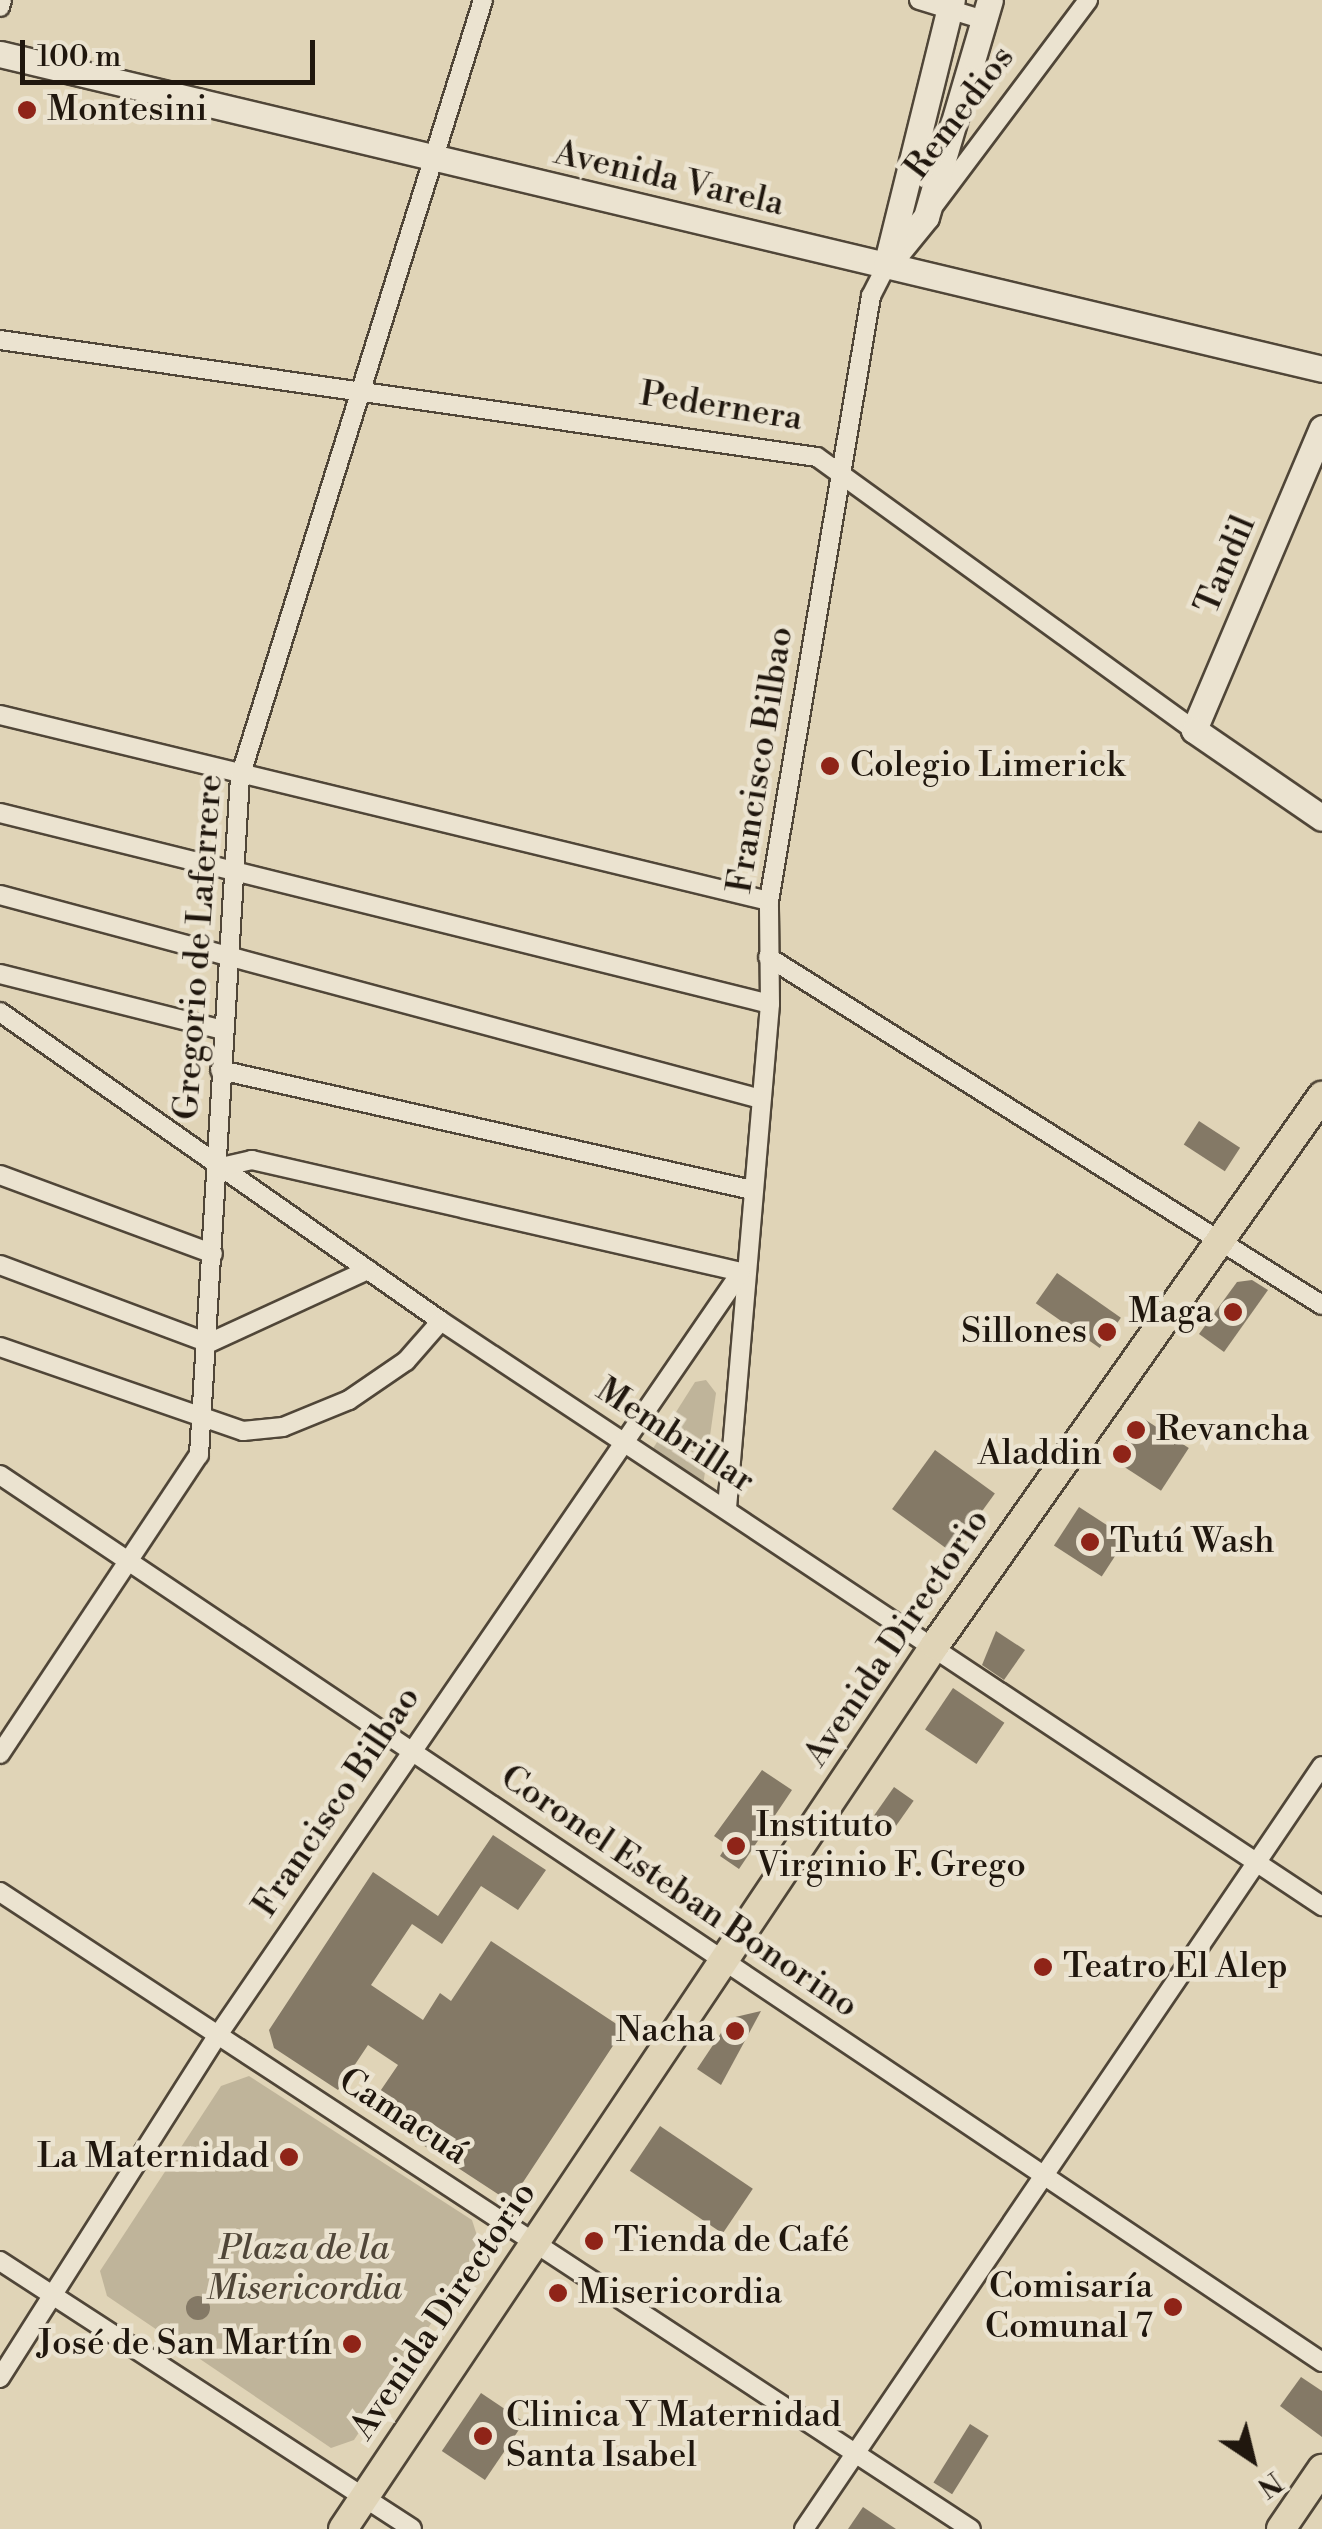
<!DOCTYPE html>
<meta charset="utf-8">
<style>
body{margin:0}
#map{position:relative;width:1322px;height:2529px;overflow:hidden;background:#e0d4b7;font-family:"Libre Bodoni",serif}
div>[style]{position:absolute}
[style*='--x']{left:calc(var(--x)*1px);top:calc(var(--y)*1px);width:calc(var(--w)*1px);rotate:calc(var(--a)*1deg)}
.green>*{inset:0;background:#bfb49a}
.building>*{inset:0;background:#847966;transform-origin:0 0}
.round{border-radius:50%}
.roads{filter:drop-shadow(2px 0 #504638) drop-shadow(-2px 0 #504638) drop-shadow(0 2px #504638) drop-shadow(0 -2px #504638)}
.street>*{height:18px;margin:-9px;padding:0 9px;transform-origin:9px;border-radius:9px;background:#ebe3d0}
.secondary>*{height:25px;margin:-12.5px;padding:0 12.5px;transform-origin:12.5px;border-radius:12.5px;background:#ebe3d0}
.primary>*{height:28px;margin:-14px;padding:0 14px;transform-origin:14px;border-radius:14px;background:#e0d4b7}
.dots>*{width:28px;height:28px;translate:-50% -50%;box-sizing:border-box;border:5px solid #ebe3d0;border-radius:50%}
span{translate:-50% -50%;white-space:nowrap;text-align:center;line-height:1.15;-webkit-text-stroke:9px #ebe3d0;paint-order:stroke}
.poi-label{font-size:35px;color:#20170e}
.left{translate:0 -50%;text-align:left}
.right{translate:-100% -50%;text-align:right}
.street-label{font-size:35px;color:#20170e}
.park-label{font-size:35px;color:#504638;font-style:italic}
.north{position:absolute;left:1202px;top:2409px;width:100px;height:100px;-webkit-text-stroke:8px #ebe3d0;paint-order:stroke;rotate:145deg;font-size:28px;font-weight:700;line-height:40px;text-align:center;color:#20170e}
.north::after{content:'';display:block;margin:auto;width:35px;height:45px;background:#20170e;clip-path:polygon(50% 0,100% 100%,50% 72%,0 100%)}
.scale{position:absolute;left:20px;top:40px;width:295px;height:45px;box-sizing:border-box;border:5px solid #20170e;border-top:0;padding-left:12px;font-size:30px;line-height:35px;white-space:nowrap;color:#20170e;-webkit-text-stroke:8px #ebe3d0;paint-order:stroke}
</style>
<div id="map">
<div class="green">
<div style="clip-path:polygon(706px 1380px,716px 1393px,703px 1486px,652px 1450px,695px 1382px)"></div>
<div style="clip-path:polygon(249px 2076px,472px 2220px,481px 2248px,354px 2440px,331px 2448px,107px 2296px,100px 2271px,221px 2086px)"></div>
</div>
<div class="building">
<div style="left:1199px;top:1121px;width:49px;height:28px;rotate:33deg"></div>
<div style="left:1057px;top:1273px;width:78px;height:37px;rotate:35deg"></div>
<div style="clip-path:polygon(1252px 1280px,1268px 1290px,1224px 1352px,1199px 1334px,1237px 1282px)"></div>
<div style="left:1141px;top:1417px;width:57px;height:51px;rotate:33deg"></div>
<div style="left:935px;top:1450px;width:74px;height:73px;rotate:36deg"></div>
<div style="left:1079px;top:1507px;width:57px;height:46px;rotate:33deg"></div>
<div style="clip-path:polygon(996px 1631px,1025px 1650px,1004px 1680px,982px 1665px)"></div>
<div style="left:953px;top:1688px;width:62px;height:50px;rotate:34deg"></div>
<div style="clip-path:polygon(762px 1770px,792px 1790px,739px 1869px,720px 1856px,727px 1845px,714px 1836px)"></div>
<div style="left:894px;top:1787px;width:24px;height:37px;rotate:35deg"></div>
<div style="clip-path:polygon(493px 1835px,546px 1870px,518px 1910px,481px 1886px,442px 1944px,412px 1924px,371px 1985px,423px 2020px,440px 1993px,451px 2001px,491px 1941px,624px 2029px,510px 2202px,368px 2109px,398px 2065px,368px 2045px,338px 2090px,274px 2048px,269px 2030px,373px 1872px,438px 1916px)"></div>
<div style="clip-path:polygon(761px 2011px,721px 2085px,697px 2069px,731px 2018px)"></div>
<div style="left:660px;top:2126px;width:112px;height:54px;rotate:34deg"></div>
<div class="round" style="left:186px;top:2296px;width:24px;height:24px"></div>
<div style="clip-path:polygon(1301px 2377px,1322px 2391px,1322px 2437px,1280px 2406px)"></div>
<div style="left:481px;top:2393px;width:52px;height:70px;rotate:34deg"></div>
<div style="left:970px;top:2424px;width:22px;height:69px;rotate:32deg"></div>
<div style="clip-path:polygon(863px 2507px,896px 2529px,848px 2529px)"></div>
</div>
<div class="roads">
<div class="street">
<div style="--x:919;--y:0;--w:68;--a:17.1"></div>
<div style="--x:0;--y:7;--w:7;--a:-74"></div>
<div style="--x:935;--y:204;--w:255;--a:-53.1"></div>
<div style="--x:0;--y:340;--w:825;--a:8.15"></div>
<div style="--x:817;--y:457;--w:465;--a:35.9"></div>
<div style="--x:0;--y:715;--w:791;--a:13.6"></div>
<div style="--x:0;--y:813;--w:793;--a:13.93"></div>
<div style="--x:0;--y:895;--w:788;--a:15.01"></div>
<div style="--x:768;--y:957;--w:654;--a:32.14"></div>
<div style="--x:0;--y:974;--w:230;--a:14.1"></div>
<div style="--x:0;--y:1012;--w:538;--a:35.02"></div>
<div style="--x:441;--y:1321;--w:1058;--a:33.58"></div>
<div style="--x:220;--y:1070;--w:545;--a:12.71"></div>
<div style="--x:0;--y:1175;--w:227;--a:20.3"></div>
<div style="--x:0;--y:1265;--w:223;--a:20.5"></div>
<div style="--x:209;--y:1343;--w:175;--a:-24.7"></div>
<div style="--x:0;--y:1347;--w:257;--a:19.1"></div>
<div style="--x:243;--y:1431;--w:40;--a:-5.7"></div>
<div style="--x:283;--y:1427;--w:71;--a:-22.2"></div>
<div style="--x:349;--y:1400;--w:69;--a:-34.4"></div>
<div style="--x:406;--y:1361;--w:53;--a:-48.8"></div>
<div style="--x:0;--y:1475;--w:1592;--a:33.86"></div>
<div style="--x:727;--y:1508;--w:506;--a:-85.12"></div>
<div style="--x:770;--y:1004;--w:103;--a:-90.6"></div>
<div style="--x:769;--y:901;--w:614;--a:-80.43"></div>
<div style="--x:871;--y:296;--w:34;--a:-63"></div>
<div style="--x:0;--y:1754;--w:359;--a:-56.4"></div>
<div style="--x:199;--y:1455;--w:679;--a:-86.54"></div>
<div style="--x:240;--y:777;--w:814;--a:-72.63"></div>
<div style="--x:0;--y:1892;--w:1161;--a:33.27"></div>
<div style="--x:0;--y:2261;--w:491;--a:33"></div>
<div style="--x:0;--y:2378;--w:406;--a:-57.6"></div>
<div style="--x:218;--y:2035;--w:925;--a:-55.57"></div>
<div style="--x:741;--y:1272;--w:502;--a:-167.1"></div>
<div style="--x:252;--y:1160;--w:37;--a:167"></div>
<div style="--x:804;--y:2529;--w:922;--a:-55.83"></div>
</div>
<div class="secondary">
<div style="--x:0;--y:54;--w:1359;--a:13.4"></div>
<div style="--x:886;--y:266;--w:63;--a:-50.8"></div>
<div style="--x:926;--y:217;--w:226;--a:-73.6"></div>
<div style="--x:886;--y:266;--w:274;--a:-76.1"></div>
<div style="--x:1322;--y:428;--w:328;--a:113"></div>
<div style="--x:1194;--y:730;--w:155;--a:34.5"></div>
</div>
<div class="primary">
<div style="--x:343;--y:2529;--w:1064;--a:-56.19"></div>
<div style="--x:935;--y:1645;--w:672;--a:-54.82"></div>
<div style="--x:1281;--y:2529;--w:73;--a:-55.7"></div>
</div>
</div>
<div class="dots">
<div style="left:27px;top:110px;background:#8f2418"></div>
<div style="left:830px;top:766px;background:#8f2418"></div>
<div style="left:1233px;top:1312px;background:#8f2418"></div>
<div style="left:1107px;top:1332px;background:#8f2418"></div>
<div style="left:1136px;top:1430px;background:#8f2418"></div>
<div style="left:1122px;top:1454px;background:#8f2418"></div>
<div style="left:1090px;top:1542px;background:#8f2418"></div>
<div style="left:736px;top:1846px;background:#8f2418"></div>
<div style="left:1043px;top:1967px;background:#8f2418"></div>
<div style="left:735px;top:2031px;background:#8f2418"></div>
<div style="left:289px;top:2157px;background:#8f2418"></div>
<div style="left:594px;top:2241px;background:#8f2418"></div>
<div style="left:558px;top:2293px;background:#8f2418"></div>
<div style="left:1173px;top:2307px;background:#8f2418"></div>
<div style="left:352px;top:2344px;background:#8f2418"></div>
<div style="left:483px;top:2436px;background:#8f2418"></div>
</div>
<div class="poi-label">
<span class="left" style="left:47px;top:110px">Montesini</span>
<span class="left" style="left:850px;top:766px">Colegio Limerick</span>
<span class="right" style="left:1213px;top:1312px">Maga</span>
<span class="right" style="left:1087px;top:1332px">Sillones</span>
<span class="left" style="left:1156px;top:1430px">Revancha</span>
<span class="right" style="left:1102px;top:1454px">Aladdin</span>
<span class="left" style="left:1110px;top:1542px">Tutú Wash</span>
<span class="left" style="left:756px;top:1846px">Instituto<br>Virginio F. Grego</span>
<span class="left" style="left:1063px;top:1967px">Teatro El Alep</span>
<span class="right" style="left:715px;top:2031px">Nacha</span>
<span class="right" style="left:269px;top:2157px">La Maternidad</span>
<span class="left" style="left:614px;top:2241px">Tienda de Café</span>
<span class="right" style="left:1153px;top:2307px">Comisaría<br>Comunal 7</span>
<span class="left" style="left:578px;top:2293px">Misericordia</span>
<span class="right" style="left:332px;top:2344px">José de San Martín</span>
<span class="left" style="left:506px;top:2436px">Clinica Y Maternidad<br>Santa Isabel</span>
</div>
<div class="street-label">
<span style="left:960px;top:113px;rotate:-53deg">Remedios</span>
<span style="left:669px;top:179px;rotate:13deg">Avenida Varela</span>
<span style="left:721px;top:407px;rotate:9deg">Pedernera</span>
<span style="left:1226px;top:565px;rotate:-67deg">Tandil</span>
<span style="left:761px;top:760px;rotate:-81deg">Francisco Bilbao</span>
<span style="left:199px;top:947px;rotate:-86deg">Gregorio de Laferrere</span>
<span style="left:675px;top:1436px;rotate:33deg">Membrillar</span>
<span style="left:897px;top:1638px;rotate:-56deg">Avenida Directorio</span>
<span style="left:337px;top:1802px;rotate:-56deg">Francisco Bilbao</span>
<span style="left:679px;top:1892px;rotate:34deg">Coronel Esteban Bonorino</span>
<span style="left:403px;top:2117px;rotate:33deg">Camacuá</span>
<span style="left:444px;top:2311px;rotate:-56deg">Avenida Directorio</span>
</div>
<div class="park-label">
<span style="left:304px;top:2269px">Plaza de la<br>Misericordia</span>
</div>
<div class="north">N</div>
<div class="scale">100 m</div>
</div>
